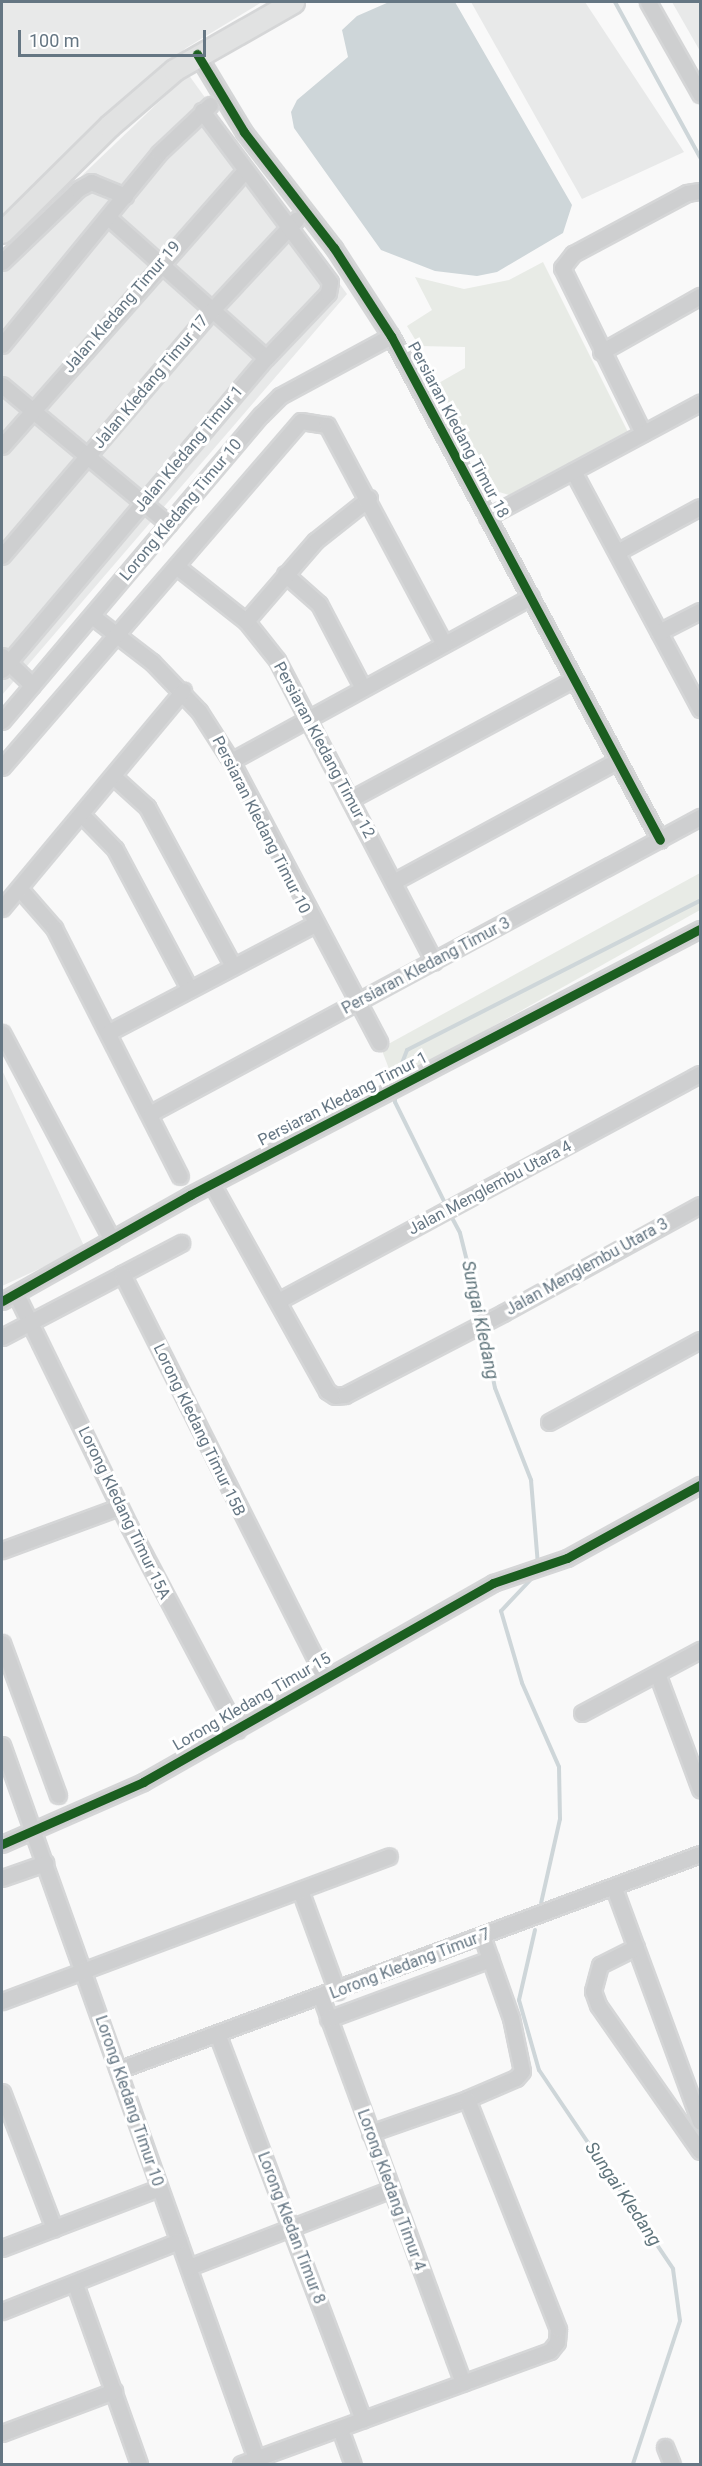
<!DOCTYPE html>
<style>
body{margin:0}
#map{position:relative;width:702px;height:2466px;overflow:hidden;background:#f9f9f9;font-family:Roboto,sans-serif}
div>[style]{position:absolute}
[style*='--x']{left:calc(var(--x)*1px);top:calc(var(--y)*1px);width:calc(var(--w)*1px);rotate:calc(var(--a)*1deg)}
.built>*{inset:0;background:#e8e9e9}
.green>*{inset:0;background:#e8ebe6}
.water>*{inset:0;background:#ced6d9}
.stream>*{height:4px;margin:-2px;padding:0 2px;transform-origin:2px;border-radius:2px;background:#ced6d9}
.roads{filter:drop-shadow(2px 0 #d5d6d7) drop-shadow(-2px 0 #d5d6d7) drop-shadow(0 2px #d5d6d7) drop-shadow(0 -2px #d5d6d7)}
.street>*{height:15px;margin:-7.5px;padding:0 7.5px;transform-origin:7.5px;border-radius:7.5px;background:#cecfd0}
.secondary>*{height:21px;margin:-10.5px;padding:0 10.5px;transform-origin:10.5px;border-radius:10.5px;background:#e1e2e2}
.cycleway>*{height:9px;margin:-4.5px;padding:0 4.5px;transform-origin:4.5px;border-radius:4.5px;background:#1b5e20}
span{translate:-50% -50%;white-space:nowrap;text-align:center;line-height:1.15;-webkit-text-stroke:6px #fff;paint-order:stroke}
.street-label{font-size:16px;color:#657683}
.water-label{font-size:18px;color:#60757c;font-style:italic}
.frame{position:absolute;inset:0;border:3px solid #657683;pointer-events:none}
.scale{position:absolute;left:18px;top:30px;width:188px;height:27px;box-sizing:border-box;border:3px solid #657683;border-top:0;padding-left:8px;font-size:18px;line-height:21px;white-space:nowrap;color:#657683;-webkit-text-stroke:4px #fff;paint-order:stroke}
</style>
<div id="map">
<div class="built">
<div style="clip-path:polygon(2px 2px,262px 2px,186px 48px,2px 216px)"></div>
<div style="clip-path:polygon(471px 2px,585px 2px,684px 152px,582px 199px)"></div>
<div style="clip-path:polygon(672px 2px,700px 2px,700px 51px)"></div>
<div style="clip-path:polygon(188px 74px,347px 294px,2px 695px,2px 252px)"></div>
<div style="clip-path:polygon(2px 1070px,85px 1248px,2px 1286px)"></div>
</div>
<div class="green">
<div style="clip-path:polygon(543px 262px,628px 432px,509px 495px,499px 492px,437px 384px,465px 368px,465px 347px,419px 346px,407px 326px,432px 310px,415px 277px,464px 289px,509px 280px)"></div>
<div style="clip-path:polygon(700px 873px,700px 910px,394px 1082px,381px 1048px)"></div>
</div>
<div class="water">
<div style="clip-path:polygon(389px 2px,455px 2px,572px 205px,563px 233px,497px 272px,477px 276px,435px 271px,381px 250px,294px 128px,291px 112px,297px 100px,348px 57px,342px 30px,357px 16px)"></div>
</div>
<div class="stream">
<div style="--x:615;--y:2;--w:177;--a:61.3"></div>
<div style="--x:394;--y:1084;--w:36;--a:-69"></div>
<div style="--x:407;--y:1050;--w:329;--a:-27"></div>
<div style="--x:395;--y:1092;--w:10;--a:90"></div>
<div style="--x:395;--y:1102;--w:117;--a:63.7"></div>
<div style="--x:450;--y:1214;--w:21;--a:62"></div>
<div style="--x:460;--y:1233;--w:91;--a:76"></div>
<div style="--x:483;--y:1328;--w:61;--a:78.7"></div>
<div style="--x:495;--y:1388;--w:99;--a:68.6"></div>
<div style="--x:531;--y:1480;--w:85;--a:85.3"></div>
<div style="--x:536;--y:1574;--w:51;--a:133.4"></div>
<div style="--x:501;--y:1611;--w:75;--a:73.7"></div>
<div style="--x:522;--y:1683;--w:92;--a:66.2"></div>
<div style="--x:559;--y:1767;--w:52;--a:88.9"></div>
<div style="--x:560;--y:1819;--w:86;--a:102.7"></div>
<div style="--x:535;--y:1930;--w:72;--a:102.9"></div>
<div style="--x:519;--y:2000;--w:73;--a:74.1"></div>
<div style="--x:539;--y:2070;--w:240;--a:56"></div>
<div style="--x:673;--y:2269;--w:52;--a:82.3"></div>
<div style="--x:680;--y:2321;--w:151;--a:108.2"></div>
</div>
<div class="roads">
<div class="street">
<div style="--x:648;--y:2;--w:106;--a:60.5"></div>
<div style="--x:197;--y:54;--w:91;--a:58.9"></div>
<div style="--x:244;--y:132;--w:147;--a:52.2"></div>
<div style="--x:334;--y:248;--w:105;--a:57.1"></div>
<div style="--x:391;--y:336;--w:571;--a:61.91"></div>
<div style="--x:109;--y:218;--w:210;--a:41.7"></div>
<div style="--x:2;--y:262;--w:105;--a:-43.8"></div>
<div style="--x:78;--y:189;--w:15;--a:-28"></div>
<div style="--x:91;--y:182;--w:37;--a:22"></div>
<div style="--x:2;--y:345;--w:248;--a:-50.7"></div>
<div style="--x:159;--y:153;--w:70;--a:-43.3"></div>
<div style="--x:601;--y:352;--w:114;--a:-29.5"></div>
<div style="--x:2;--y:385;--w:217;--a:39.8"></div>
<div style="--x:643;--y:433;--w:184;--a:-116.1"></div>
<div style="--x:562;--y:268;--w:18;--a:-52"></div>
<div style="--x:573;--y:254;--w:129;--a:-28.2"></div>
<div style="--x:687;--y:193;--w:13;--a:-9"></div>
<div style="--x:2;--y:446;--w:368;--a:-48.6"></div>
<div style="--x:573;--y:471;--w:270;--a:61.9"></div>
<div style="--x:487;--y:517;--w:242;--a:-28.2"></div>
<div style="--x:617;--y:552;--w:94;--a:-28.5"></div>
<div style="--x:2;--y:556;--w:322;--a:-49.5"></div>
<div style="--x:211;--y:311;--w:125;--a:-47"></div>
<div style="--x:176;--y:566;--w:89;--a:38.2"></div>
<div style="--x:246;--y:621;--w:50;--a:51.5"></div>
<div style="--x:277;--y:660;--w:340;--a:62.5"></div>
<div style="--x:285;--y:574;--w:45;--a:41.4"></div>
<div style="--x:319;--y:604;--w:95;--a:62.4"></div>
<div style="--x:92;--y:616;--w:76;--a:37.5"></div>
<div style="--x:152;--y:662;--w:68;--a:46.2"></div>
<div style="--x:199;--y:711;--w:59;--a:57.4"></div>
<div style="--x:231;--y:761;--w:318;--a:62.2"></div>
<div style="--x:246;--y:621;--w:106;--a:-49.2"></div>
<div style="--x:315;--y:541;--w:69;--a:-38.5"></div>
<div style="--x:659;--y:632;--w:46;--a:-27.1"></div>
<div style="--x:2;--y:656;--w:42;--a:44"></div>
<div style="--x:2;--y:670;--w:409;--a:-49.8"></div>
<div style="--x:266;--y:358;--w:90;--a:-46.4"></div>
<div style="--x:328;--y:293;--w:11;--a:-80"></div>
<div style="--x:330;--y:282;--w:214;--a:-126.8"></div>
<div style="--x:2;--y:721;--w:401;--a:-49.8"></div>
<div style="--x:261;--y:415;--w:27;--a:-45"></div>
<div style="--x:280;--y:396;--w:126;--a:-28.4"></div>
<div style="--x:231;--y:761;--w:342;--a:-28.7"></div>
<div style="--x:2;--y:767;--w:457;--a:-49.2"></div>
<div style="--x:301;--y:421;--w:26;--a:9"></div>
<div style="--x:327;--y:425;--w:248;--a:61.9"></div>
<div style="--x:114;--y:777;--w:45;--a:42.3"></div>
<div style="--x:147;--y:807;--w:179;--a:61.6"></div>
<div style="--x:351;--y:799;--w:253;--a:-28.3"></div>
<div style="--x:81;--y:814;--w:49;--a:45.8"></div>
<div style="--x:115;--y:849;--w:157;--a:62"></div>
<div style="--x:393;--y:882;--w:255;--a:-28.4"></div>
<div style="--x:20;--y:889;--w:52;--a:48.9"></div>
<div style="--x:54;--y:928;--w:278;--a:63.1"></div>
<div style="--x:2;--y:908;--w:283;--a:-50.2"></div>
<div style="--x:109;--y:1032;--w:230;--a:-27.7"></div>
<div style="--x:2;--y:1033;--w:234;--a:62"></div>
<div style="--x:151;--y:1113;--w:624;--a:-28.33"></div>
<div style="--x:212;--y:1184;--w:237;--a:60.9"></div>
<div style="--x:327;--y:1391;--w:9;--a:32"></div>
<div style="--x:335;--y:1396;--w:10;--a:-6"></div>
<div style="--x:345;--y:1395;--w:178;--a:-27.4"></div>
<div style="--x:503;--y:1313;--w:225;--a:-28.7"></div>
<div style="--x:122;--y:1274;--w:67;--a:-27.7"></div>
<div style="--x:16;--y:1294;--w:258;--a:64"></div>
<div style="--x:129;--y:1526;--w:231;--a:62.1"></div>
<div style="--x:2;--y:1301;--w:216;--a:-29.4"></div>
<div style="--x:190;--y:1195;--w:575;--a:-27.55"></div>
<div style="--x:278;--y:1301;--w:479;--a:-28.3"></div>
<div style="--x:2;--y:1337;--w:136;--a:-27.7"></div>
<div style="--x:122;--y:1274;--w:451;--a:63.3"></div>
<div style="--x:549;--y:1422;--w:172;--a:-28.5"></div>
<div style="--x:2;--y:1550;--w:125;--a:-20.2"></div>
<div style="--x:2;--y:1643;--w:162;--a:69.8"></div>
<div style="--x:658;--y:1676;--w:121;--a:69.6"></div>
<div style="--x:582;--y:1713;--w:134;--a:-28.1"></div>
<div style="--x:2;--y:1745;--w:757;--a:70.39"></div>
<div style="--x:2;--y:1844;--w:154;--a:-23.7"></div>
<div style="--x:143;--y:1782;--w:403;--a:-29.6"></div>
<div style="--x:493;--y:1583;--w:78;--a:-18.7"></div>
<div style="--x:567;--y:1558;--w:152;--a:-28.8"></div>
<div style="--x:2;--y:1878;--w:46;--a:-19.2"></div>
<div style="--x:614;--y:1888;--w:249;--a:69.8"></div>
<div style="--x:300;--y:1890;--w:108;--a:69.9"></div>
<div style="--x:636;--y:1947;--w:40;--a:153.4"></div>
<div style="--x:600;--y:1965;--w:27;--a:105"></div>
<div style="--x:593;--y:1991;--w:15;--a:70"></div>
<div style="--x:598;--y:2005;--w:178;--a:55.1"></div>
<div style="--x:321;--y:1997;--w:411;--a:69.8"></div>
<div style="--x:2;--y:2001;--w:413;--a:-20.5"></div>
<div style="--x:328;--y:2019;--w:173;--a:-20.3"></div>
<div style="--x:218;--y:2036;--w:410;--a:69.3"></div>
<div style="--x:118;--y:2070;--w:621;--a:-20.36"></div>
<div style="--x:2;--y:2092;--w:146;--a:69.1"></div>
<div style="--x:370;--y:2133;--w:103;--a:-19.3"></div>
<div style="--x:467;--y:2099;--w:53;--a:-23.2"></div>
<div style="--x:516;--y:2078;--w:9;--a:-49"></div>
<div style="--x:522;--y:2071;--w:54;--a:-101.7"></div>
<div style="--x:511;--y:2018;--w:87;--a:-109.5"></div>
<div style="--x:2;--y:2248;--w:168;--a:-20.9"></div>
<div style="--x:189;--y:2267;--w:217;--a:-21.1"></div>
<div style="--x:75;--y:2284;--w:191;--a:70.4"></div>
<div style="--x:2;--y:2311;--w:190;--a:-21.6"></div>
<div style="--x:340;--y:2429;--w:37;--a:70"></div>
<div style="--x:2;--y:2433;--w:120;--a:-20.6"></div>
<div style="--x:665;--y:2447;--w:18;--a:68"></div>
<div style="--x:241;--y:2464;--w:329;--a:-20.1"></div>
<div style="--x:550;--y:2351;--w:11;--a:-52"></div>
<div style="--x:557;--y:2342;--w:13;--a:-86"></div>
<div style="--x:558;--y:2329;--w:247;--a:-111.6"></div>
</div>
<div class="secondary">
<div style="--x:2;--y:232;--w:151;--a:-44.7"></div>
<div style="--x:109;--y:126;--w:86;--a:-40.7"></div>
<div style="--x:174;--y:70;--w:137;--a:-29.7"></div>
</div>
</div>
<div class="cycleway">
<div style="--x:197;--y:54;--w:91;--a:58.9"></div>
<div style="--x:244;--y:132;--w:147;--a:52.2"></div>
<div style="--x:334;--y:248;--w:105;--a:57.1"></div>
<div style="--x:391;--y:336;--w:571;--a:61.91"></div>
<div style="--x:2;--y:1301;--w:216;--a:-29.4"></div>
<div style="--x:190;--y:1195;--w:575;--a:-27.55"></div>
<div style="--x:2;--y:1844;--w:154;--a:-23.7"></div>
<div style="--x:143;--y:1782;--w:403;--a:-29.6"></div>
<div style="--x:493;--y:1583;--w:78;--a:-18.7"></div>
<div style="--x:567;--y:1558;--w:152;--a:-28.8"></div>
</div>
<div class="street-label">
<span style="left:122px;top:307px;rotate:-49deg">Jalan Kledang Timur 19</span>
<span style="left:151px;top:382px;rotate:-50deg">Jalan Kledang Timur 17</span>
<span style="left:458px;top:430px;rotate:62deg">Persiaran Kledang Timur 18</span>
<span style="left:189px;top:449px;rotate:-50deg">Jalan Kledang Timur 1</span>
<span style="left:181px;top:510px;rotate:-50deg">Lorong Kledang Timur 10</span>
<span style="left:324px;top:750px;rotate:62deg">Persiaran Kledang Timur 12</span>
<span style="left:261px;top:825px;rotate:63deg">Persiaran Kledang Timur 10</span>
<span style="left:426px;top:966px;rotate:-28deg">Persiaran Kledang Timur 3</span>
<span style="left:343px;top:1099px;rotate:-27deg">Persiaran Kledang Timur 1</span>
<span style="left:490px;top:1188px;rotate:-28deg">Jalan Menglembu Utara 4</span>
<span style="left:587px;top:1267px;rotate:-29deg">Jalan Menglembu Utara 3</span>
<span style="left:199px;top:1430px;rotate:64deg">Lorong Kledang Timur 15B</span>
<span style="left:124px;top:1513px;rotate:64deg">Lorong Kledang Timur 15A</span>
<span style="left:252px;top:1702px;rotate:-30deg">Lorong Kledang Timur 15</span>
<span style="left:410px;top:1964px;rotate:-21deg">Lorong Kledang Timur 7</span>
<span style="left:129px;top:2101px;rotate:71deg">Lorong Kledang Timur 10</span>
<span style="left:391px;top:2190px;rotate:70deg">Lorong Kledang Timur 4</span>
<span style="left:291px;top:2228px;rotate:69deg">Lorong Kledan Timur 8</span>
</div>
<div class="water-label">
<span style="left:480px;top:1320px;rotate:78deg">Sungai Kledang</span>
<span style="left:623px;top:2194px;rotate:56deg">Sungai Kledang</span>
</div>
<div class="frame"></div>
<div class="scale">100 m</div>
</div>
